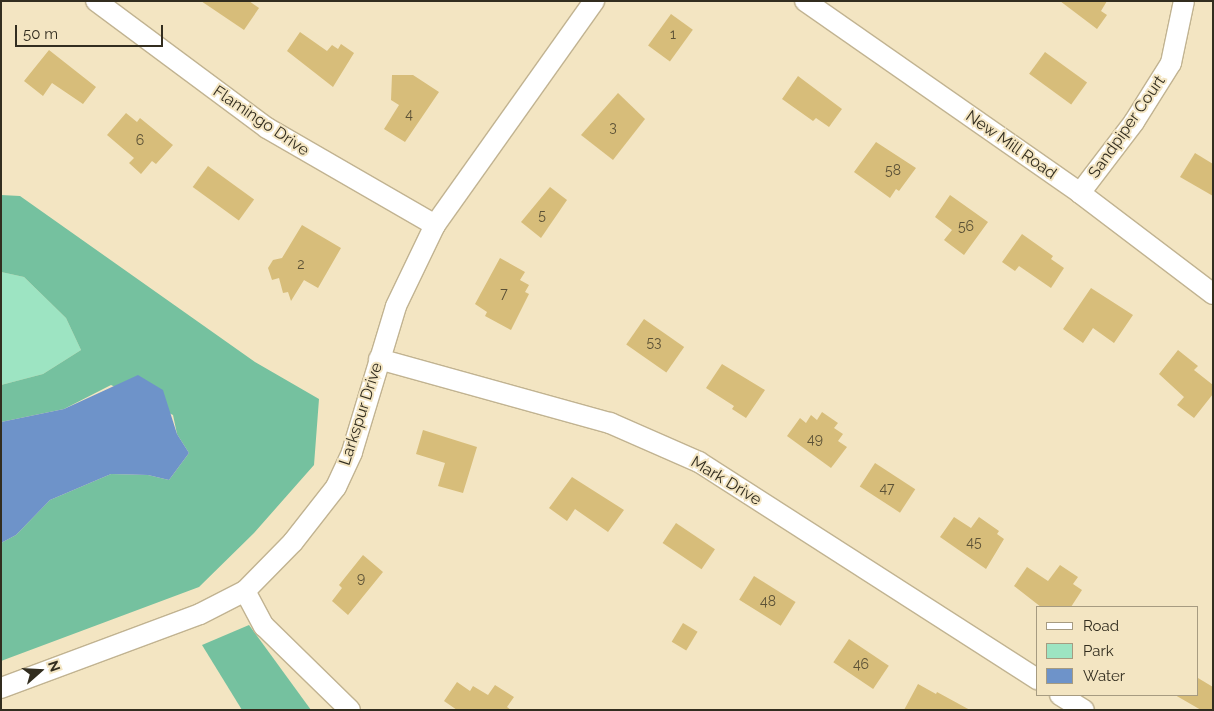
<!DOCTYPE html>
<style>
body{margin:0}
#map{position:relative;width:1214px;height:711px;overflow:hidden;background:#f3e5c2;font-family:Raleway,sans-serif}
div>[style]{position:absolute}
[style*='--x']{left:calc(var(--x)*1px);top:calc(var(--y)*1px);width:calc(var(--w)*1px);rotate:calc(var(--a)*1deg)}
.green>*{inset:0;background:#9de4c2}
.forest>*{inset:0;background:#75c19f}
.water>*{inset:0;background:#6e93c9}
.building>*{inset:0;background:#d7bd7a;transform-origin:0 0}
.roads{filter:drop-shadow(1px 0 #c1b391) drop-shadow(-1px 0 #c1b391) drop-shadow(0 1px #c1b391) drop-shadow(0 -1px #c1b391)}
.minor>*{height:20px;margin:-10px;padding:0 10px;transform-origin:10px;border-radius:10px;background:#fff}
span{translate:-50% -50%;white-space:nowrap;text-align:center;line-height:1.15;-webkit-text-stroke:4px #f3e5c2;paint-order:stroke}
.number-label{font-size:14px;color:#5b5136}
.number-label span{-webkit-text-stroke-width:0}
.street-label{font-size:16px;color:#322d1f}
.frame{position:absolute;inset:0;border:2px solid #322d1f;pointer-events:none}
.legend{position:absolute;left:1036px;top:606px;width:162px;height:90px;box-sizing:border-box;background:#f3e5c2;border:1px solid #a69b81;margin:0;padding:6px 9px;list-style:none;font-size:15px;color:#322d1f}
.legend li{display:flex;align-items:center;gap:10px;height:25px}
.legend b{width:25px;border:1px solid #a69b81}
.north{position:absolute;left:15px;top:646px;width:50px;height:50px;-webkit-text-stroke:4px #f3e5c2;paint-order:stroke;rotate:71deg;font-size:14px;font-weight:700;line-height:20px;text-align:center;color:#322d1f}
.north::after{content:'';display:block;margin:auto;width:18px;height:22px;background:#322d1f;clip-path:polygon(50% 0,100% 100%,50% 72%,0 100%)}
.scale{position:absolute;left:15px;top:25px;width:148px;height:22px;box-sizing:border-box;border:2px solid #322d1f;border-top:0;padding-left:6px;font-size:15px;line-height:18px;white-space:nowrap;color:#322d1f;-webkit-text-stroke:4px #f3e5c2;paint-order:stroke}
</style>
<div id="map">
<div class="green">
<div style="clip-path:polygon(1px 272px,24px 277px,66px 318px,81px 350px,43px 374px,1px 385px)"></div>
</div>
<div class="forest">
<div style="clip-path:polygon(1px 195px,20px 196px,255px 362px,319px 399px,314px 465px,254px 533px,199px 587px,1px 661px,1px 543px,16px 535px,50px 500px,111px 474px,148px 475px,169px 480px,189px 453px,177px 434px,173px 415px,111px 385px,64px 409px,1px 422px,1px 385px,43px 374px,81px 350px,66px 318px,24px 277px,1px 272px)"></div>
<div style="clip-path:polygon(249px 625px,311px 710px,242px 710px,202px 645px)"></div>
</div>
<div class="water">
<div style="clip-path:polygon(138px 375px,163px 390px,177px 434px,189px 453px,169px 480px,148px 475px,111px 474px,50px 500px,16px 535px,1px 543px,1px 422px,64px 409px)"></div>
</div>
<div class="building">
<div style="clip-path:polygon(201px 1px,249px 1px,259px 8px,244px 30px)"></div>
<div style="clip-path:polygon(1060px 1px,1107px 1px,1101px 11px,1107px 15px,1097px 29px)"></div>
<div style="left:671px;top:14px;width:27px;height:39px;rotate:36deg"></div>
<div style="clip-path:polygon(300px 32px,327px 51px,332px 45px,338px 49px,341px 44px,354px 53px,333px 87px,287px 51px)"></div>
<div style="clip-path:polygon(49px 50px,96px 87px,83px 104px,52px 83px,43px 96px,24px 81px)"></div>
<div style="left:1045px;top:52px;width:52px;height:27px;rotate:36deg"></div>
<div style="clip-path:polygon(392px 75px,413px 75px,439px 92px,405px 142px,384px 129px,399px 105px,391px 100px)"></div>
<div style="clip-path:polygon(798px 76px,842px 109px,829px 127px,816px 118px,813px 121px,782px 99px)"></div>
<div style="clip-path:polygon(618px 93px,645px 119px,613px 160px,581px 135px)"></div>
<div style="clip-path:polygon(126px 113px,137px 122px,140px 118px,173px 145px,156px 164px,152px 161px,141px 174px,129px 163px,134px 158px,107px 135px)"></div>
<div style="clip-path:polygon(876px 142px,916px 168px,899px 191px,896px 189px,890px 198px,854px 172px)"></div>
<div style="clip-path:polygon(1195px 153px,1213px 164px,1213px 196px,1180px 177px)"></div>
<div style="left:208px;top:166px;width:57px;height:26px;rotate:36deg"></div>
<div style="clip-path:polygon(550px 187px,567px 200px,541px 238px,521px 222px)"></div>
<div style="clip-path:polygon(950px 195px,988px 222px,964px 255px,944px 240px,952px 230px,935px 217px)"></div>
<div style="clip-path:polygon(302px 225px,341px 248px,318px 288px,304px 280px,291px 301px,288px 292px,283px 293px,279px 278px,272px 280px,268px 268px,273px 260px,282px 258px)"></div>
<div style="clip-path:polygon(1022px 234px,1053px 256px,1051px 259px,1064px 268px,1051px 288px,1019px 266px,1015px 271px,1002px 262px)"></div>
<div style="clip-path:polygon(500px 258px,525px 272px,520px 280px,529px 285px,525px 292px,529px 294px,511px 330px,485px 316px,487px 312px,475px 304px)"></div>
<div style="clip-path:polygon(1091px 288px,1133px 315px,1114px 343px,1093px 328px,1083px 343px,1063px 329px)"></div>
<div style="left:644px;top:319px;width:49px;height:31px;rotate:35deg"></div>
<div style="clip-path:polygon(1178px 350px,1198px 366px,1194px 370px,1213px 385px,1213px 394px,1194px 418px,1177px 405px,1184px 397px,1159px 374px)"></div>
<div style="clip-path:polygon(722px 364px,765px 390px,746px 418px,732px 409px,734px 406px,706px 388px)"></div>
<div style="clip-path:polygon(822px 412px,838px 423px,834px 428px,843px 434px,838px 441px,847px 447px,831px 468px,787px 436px,800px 418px,806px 423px,811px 415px,817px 420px)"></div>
<div style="clip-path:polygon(423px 430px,477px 447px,463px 493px,438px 486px,445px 463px,416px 454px)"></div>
<div style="left:875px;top:463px;width:48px;height:28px;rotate:33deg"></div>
<div style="clip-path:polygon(572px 477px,624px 510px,608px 532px,575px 509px,567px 521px,549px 508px)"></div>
<div style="clip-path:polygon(954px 517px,971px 528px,979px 517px,999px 531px,997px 534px,1004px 539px,986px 569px,940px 537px)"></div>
<div style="left:676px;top:523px;width:47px;height:24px;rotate:34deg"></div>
<div style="clip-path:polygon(363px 555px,383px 572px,348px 615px,332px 601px,342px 588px,339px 585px)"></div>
<div style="clip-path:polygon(1060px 565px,1078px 577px,1073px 584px,1082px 590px,1071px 607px,1041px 607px,1014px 586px,1027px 567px,1048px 581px)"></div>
<div style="left:754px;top:576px;width:49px;height:28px;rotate:32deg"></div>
<div style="left:683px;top:623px;width:17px;height:22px;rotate:31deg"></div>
<div style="left:849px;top:639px;width:48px;height:28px;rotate:34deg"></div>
<div style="clip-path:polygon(1198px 678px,1213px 687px,1213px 710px,1201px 710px,1175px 695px,1198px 695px)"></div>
<div style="clip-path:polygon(457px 682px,470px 691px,473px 686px,488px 695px,495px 685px,514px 697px,507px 707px,511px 710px,457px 710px,444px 701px)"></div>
<div style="clip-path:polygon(918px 684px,936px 694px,937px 692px,970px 710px,904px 710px)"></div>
</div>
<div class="roads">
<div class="minor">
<div style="--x:96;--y:1;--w:213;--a:36.6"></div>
<div style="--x:267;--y:128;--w:194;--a:30"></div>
<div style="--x:805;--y:1;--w:335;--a:34.9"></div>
<div style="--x:1080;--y:193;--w:167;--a:37.2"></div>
<div style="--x:1080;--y:193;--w:89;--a:-52.7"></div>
<div style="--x:1134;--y:122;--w:70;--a:-57.9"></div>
<div style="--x:1171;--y:63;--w:63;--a:-78.2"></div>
<div style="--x:379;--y:359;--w:240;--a:15.5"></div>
<div style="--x:610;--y:423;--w:97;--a:23.7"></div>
<div style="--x:699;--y:462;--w:403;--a:32.7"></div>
<div style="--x:245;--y:591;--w:40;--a:62"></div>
<div style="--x:264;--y:626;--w:120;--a:44.3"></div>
<div style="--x:1;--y:688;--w:212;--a:-20.4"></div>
<div style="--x:200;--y:614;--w:51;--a:-27.1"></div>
<div style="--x:245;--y:591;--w:69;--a:-45.6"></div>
<div style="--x:293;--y:542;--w:70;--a:-52"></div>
<div style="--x:336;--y:487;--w:38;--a:-65"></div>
<div style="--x:352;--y:452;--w:152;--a:-73.2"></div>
<div style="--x:396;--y:306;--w:90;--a:-64.3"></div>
<div style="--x:435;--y:225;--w:275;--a:-54.6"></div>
<div style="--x:1060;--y:695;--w:28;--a:32"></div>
</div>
</div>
<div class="number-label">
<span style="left:673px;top:34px">1</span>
<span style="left:409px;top:114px">4</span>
<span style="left:613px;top:127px">3</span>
<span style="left:140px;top:140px">6</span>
<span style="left:893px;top:170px">58</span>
<span style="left:542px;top:215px">5</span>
<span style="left:966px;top:226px">56</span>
<span style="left:301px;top:264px">2</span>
<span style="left:504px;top:293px">7</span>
<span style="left:654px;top:342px">53</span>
<span style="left:815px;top:439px">49</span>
<span style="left:887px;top:488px">47</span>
<span style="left:974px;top:542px">45</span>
<span style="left:361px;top:578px">9</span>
<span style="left:768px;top:601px">48</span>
<span style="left:861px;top:664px">46</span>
</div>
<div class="street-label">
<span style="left:261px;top:121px;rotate:34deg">Flamingo Drive</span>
<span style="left:1127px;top:127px;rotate:-55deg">Sandpiper Court</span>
<span style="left:1011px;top:145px;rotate:35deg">New Mill Road</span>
<span style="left:361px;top:414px;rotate:-72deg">Larkspur Drive</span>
<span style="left:726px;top:481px;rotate:31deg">Mark Drive</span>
</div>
<div class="frame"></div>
<ul class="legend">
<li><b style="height:6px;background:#fff"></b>Road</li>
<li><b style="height:14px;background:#9de4c2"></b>Park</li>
<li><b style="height:14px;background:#6e93c9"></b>Water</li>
</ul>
<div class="north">N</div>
<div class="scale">50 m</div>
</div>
